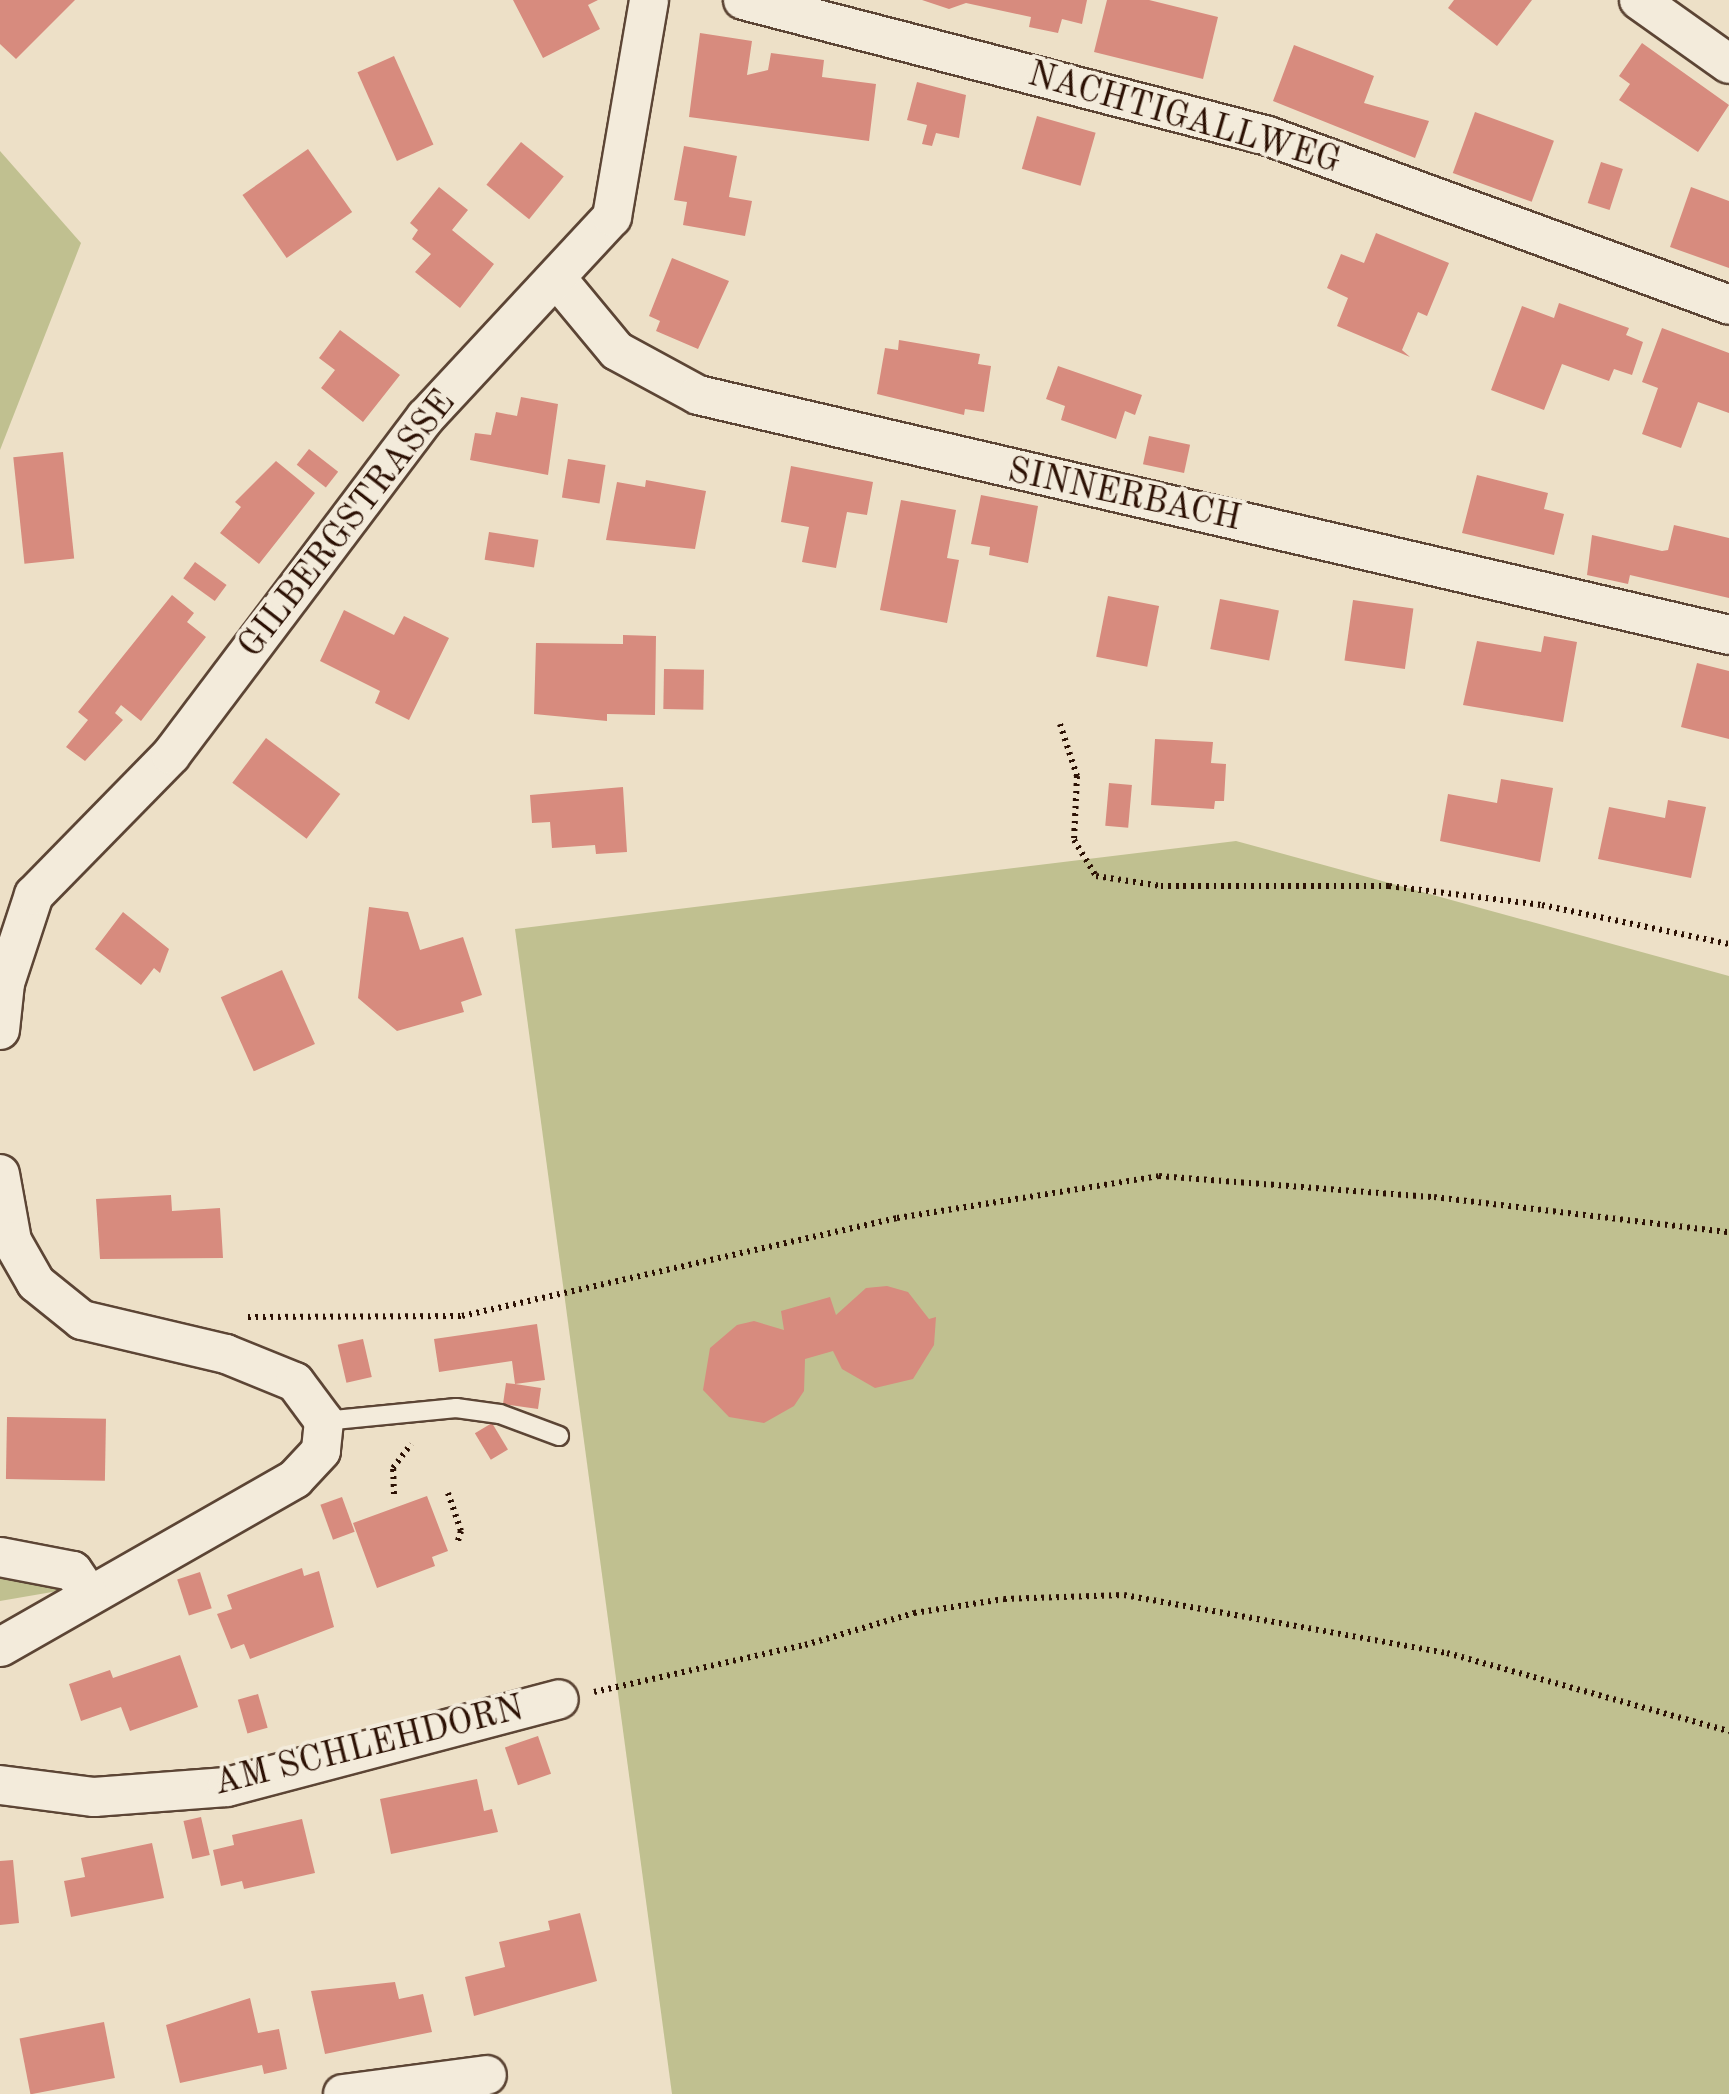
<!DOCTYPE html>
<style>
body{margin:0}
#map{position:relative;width:1729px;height:2094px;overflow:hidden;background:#ede0c7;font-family:"Old Standard TT",serif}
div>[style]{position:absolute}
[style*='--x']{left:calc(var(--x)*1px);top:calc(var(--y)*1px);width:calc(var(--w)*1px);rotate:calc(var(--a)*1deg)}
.green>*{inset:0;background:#c0c090}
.building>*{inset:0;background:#d78b7e;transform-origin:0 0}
.path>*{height:6px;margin-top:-3px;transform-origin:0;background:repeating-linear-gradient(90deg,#2c1104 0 2.5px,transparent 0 7.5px)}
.roads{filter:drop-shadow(2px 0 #5c4535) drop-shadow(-2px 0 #5c4535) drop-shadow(0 2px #5c4535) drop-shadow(0 -2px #5c4535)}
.service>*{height:18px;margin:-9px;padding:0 9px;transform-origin:9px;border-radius:9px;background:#f3ebdb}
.minor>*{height:38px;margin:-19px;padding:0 19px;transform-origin:19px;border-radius:19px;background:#f3ebdb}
span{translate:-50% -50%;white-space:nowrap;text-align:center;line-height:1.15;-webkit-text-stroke:8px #f3ebdb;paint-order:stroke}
.street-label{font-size:35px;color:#2c1104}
</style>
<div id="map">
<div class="green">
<div style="clip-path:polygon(0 151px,81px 243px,0 450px)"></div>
<div style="clip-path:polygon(1236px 841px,1729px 976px,1729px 2094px,672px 2094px,515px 929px)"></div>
<div style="clip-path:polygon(0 1565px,46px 1574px,58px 1591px,0 1601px)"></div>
</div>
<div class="building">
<div style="clip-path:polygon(0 0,75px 0,16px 59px,0 44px)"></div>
<div style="clip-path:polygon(513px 0,598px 0,588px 5px,600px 29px,543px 58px)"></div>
<div style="clip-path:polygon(922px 0,1087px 0,1082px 24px,1062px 19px,1058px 33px,1029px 27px,1031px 17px,966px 3px,949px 9px)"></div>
<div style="clip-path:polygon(1107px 0,1149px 0,1218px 17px,1203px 79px,1094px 52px)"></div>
<div style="clip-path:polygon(1454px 0,1532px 0,1497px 46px,1448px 8px)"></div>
<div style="clip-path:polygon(700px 33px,752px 41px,747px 75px,768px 70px,771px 53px,824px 60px,822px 77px,876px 84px,869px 141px,689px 117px)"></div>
<div style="clip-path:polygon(1642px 43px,1729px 105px,1698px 152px,1619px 100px,1630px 84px,1619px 76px)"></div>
<div style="clip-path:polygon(1294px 45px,1374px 76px,1364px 103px,1429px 121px,1415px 158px,1273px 101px)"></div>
<div style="left:394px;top:56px;width:97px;height:40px;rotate:66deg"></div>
<div style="clip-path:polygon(917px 82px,966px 95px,959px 138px,936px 133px,932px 146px,922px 144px,927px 125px,907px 120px)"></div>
<div style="left:1475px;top:112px;width:84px;height:65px;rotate:20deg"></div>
<div style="left:1037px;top:116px;width:61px;height:55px;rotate:16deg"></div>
<div style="left:521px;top:142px;width:55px;height:55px;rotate:39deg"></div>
<div style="clip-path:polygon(684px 146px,737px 156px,729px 197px,752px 201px,745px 236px,683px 225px,687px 202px,674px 200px)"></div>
<div style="left:308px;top:149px;width:77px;height:80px;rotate:55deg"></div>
<div style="left:1601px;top:162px;width:23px;height:43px;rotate:18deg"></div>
<div style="clip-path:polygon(439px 187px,468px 210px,452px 230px,494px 264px,460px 308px,415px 272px,431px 254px,412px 239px,418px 230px,410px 223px)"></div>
<div style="clip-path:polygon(1691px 187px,1729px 201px,1729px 268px,1670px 247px)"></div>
<div style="clip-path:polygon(1376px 233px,1449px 263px,1427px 316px,1418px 312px,1402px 350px,1410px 357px,1337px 326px,1348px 298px,1327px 288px,1341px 254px,1364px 263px)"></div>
<div style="clip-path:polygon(672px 258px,729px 281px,698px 349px,656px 331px,660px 321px,649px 316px)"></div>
<div style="clip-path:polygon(1559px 303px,1629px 328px,1626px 335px,1643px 342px,1632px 375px,1614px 369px,1609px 381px,1562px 364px,1544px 410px,1491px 390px,1522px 306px,1554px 318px)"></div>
<div style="clip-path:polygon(1662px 328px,1729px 353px,1729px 413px,1698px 402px,1681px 448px,1642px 434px,1658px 388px,1642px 382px)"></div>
<div style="clip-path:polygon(340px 330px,400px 375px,363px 422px,321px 388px,335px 370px,319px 358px)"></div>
<div style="clip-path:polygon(899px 340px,980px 354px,978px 364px,991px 366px,984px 412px,965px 409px,964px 415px,877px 394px,885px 348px,898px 350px)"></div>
<div style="clip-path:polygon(1058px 366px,1142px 395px,1135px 415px,1125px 411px,1116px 439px,1061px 420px,1065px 406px,1046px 399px)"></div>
<div style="clip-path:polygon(521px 397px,558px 404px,548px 475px,470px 460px,475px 433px,491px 435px,496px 412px,517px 416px)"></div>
<div style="left:1149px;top:436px;width:42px;height:29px;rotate:12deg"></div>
<div style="left:309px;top:449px;width:37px;height:20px;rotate:38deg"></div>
<div style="left:63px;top:452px;width:107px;height:50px;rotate:84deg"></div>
<div style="left:568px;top:459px;width:38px;height:39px;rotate:9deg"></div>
<div style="clip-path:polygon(276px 461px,315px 493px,259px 564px,220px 533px,241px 507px,235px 502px)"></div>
<div style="clip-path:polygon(791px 466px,873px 482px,867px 515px,847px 512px,836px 568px,802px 562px,809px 527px,781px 522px)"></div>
<div style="clip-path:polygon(1477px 475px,1548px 493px,1544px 509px,1564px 514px,1554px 555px,1462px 533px)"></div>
<div style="clip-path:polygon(646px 480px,706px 491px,695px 549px,606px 540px,617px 482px,645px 487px)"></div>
<div style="clip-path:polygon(981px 495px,1038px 506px,1028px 563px,989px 555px,990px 547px,971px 544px)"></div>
<div style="clip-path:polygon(901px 500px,956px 510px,947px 558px,959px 560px,947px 623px,880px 610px)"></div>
<div style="clip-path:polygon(1674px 525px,1729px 538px,1729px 598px,1630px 575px,1628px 584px,1587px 575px,1592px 535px,1662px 551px,1668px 550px)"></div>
<div style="left:489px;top:532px;width:50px;height:28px;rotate:9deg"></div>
<div style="left:195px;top:562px;width:39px;height:20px;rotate:36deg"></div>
<div style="clip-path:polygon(172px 595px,194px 613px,187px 622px,206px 637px,141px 721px,121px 705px,115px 713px,123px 720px,85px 761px,66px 747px,88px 720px,78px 712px)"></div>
<div style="left:1108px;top:596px;width:52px;height:62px;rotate:11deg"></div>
<div style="left:1220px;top:599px;width:60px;height:51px;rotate:11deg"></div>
<div style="left:1353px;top:600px;width:61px;height:61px;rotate:8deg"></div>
<div style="clip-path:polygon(344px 610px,394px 635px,404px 616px,449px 638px,409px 720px,375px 703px,380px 691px,320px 661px)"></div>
<div style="clip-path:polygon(623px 635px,656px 636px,655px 715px,607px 714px,607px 721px,534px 714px,536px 643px,623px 644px)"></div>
<div style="clip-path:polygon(1544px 636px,1577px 642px,1563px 722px,1463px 705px,1477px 641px,1541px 652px)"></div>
<div style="clip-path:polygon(1697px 663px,1729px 671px,1729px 739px,1681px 727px)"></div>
<div style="left:664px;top:669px;width:40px;height:40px;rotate:1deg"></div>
<div style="left:266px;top:738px;width:93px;height:56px;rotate:37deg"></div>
<div style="clip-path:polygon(1155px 739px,1213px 742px,1211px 763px,1226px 764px,1224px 801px,1215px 801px,1214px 809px,1151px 805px)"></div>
<div style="clip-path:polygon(1501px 779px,1553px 788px,1540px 862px,1440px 841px,1448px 794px,1497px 803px)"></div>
<div style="left:1109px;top:783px;width:23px;height:43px;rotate:5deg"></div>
<div style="clip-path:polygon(623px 787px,627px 852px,596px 854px,595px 845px,552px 848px,550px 822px,532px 823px,530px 795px)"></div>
<div style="clip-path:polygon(1668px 800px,1706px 807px,1691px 878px,1598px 859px,1609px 807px,1665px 818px)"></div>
<div style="clip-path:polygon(369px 907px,408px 912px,420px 950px,463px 937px,482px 995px,461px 1002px,464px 1012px,397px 1031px,358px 998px)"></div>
<div style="clip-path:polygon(123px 912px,169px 949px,160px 973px,154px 968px,141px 985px,95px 949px)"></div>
<div style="left:282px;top:970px;width:81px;height:67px;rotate:66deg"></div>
<div style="clip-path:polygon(171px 1195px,172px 1211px,220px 1208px,223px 1258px,100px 1259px,96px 1199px)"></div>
<div style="clip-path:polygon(887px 1286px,908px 1292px,929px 1319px,936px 1317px,934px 1345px,913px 1379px,875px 1388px,842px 1369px,833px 1351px,805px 1359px,804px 1391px,794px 1406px,764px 1423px,729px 1417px,703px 1390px,710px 1348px,737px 1325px,754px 1321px,784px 1330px,781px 1311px,830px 1297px,836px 1315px,866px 1288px)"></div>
<div style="clip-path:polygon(537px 1324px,545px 1380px,515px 1384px,541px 1388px,538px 1409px,503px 1404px,506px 1383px,515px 1384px,512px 1361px,439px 1372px,434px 1339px)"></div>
<div style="left:363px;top:1339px;width:39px;height:26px;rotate:77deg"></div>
<div style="left:7px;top:1417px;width:99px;height:62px;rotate:1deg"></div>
<div style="left:492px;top:1423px;width:31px;height:20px;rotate:59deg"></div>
<div style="clip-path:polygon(427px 1496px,448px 1551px,432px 1557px,435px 1566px,377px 1588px,353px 1523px)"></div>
<div style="left:342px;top:1497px;width:37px;height:23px;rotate:70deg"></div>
<div style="clip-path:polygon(302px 1568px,304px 1576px,319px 1571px,334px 1627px,250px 1659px,244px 1644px,231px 1649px,217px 1614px,232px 1609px,227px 1595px)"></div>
<div style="left:200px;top:1572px;width:38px;height:24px;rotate:72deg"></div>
<div style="clip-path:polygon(180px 1655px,198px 1707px,130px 1731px,121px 1707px,81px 1721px,69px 1684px,110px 1670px,113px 1678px)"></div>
<div style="left:258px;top:1694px;width:35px;height:21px;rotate:74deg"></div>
<div style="left:538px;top:1736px;width:40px;height:35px;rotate:71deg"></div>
<div style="clip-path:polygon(477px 1779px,484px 1811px,492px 1809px,498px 1832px,391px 1854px,380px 1799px)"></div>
<div style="left:201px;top:1817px;width:39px;height:18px;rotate:77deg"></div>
<div style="clip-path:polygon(302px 1819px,315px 1873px,244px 1889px,242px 1881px,221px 1886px,213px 1850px,234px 1845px,232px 1835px)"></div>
<div style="clip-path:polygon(152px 1843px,164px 1898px,71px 1917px,64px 1881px,85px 1877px,81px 1858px)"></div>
<div style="clip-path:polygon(13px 1860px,19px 1923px,0 1925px,0 1861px)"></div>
<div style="clip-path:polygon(580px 1913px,597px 1981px,474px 2016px,465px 1977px,505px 1967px,499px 1942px,550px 1930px,548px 1921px)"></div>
<div style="clip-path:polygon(395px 1982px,399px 1999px,423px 1994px,432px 2032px,325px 2054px,311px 1991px)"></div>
<div style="clip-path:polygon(250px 1998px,258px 2033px,279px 2029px,287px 2069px,264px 2074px,262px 2065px,180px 2083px,166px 2025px)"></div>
<div style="left:104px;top:2022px;width:57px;height:86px;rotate:79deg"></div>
</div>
<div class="path">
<div style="--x:1060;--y:724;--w:55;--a:71.9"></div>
<div style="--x:1077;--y:776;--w:64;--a:92.7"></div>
<div style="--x:1074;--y:840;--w:42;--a:58.6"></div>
<div style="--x:1096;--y:876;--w:66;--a:8.7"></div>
<div style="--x:1161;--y:886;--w:228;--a:0"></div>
<div style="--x:1389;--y:886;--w:154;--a:7.1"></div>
<div style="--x:1542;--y:905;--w:191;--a:11.8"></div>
<div style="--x:248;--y:1317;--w:214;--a:-0.3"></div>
<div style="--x:462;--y:1316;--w:446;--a:-12.7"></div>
<div style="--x:897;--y:1218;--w:265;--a:-9.1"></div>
<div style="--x:1159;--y:1176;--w:276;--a:4.4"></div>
<div style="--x:1434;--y:1197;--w:297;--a:6.8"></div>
<div style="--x:448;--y:1493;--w:40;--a:71.1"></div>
<div style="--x:461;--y:1531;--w:14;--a:107"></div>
<div style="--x:394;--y:1494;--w:26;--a:-92"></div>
<div style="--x:393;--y:1468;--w:30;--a:-53"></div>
<div style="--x:594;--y:1692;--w:216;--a:-12.6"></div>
<div style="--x:805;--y:1645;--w:114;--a:-16.4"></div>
<div style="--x:914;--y:1613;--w:91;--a:-8.8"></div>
<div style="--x:1004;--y:1599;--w:120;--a:-1.9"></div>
<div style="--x:1124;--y:1595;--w:328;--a:10.2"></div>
<div style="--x:1447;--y:1653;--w:293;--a:15.5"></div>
</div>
<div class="roads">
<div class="service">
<div style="--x:324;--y:1421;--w:133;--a:-5.6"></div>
<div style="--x:456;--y:1408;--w:44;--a:7.8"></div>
<div style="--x:500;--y:1414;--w:63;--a:20.4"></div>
</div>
<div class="minor">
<div style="--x:743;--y:0;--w:542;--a:14.52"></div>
<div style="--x:1268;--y:136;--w:491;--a:20.1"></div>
<div style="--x:1639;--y:0;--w:110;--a:35.4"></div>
<div style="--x:558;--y:280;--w:92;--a:50.3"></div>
<div style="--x:617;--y:351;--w:92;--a:28.5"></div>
<div style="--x:698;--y:395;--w:1059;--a:13.1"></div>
<div style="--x:0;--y:1030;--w:47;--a:-83.9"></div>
<div style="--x:5;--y:983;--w:93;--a:-71.8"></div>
<div style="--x:34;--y:895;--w:196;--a:-45.6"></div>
<div style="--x:171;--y:755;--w:423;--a:-53"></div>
<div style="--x:426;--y:417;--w:273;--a:-47.1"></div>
<div style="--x:612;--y:217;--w:220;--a:-80.3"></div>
<div style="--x:0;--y:1174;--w:68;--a:79.8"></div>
<div style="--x:12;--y:1241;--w:48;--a:60.3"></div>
<div style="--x:36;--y:1283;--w:59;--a:38.8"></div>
<div style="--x:82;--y:1320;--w:148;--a:13.3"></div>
<div style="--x:226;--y:1354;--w:74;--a:22.1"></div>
<div style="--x:295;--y:1382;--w:49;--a:53.4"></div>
<div style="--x:324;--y:1421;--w:30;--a:96"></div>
<div style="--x:321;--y:1451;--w:38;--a:133"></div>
<div style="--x:295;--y:1479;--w:339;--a:150.3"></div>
<div style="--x:0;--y:1557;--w:74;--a:10.9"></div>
<div style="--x:73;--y:1571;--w:27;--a:56"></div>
<div style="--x:0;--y:1785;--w:95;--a:7.3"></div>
<div style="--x:94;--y:1797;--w:133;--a:-4.3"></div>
<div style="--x:227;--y:1787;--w:343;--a:-14.8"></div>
<div style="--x:343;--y:2094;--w:145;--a:-7.5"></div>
</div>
</div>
<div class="street-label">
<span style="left:1184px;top:119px;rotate:16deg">NACHTIGALLWEG</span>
<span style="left:1124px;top:496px;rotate:12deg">SINNERBACH</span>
<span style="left:348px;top:525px;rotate:-52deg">GILBERGSTRASSE</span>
<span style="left:369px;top:1747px;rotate:-14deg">AM SCHLEHDORN</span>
</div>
</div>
